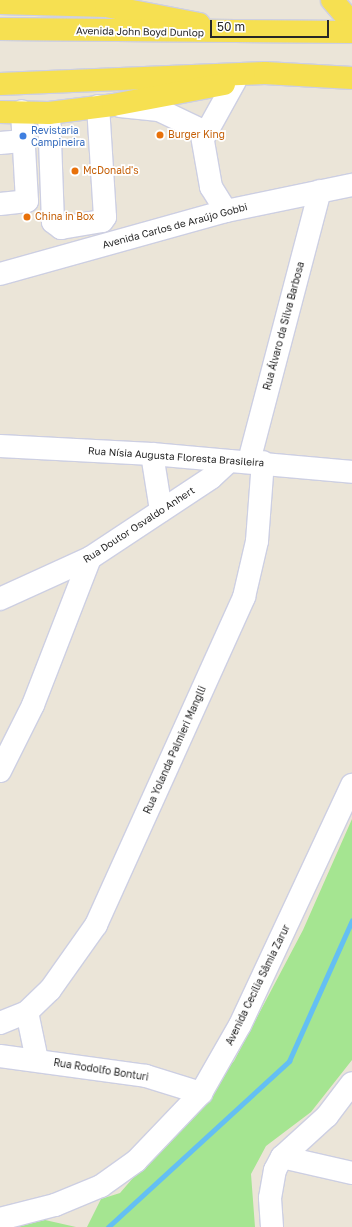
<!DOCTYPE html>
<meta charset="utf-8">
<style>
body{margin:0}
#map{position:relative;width:352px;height:1227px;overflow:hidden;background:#ebe5d8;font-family:"Golos Text",sans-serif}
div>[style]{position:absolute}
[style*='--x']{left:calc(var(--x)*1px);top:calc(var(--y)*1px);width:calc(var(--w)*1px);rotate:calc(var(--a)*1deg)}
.green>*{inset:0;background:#a5e591}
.stream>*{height:5px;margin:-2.5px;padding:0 2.5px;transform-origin:2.5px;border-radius:2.5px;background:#64bff3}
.roads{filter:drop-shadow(1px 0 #cdcfe2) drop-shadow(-1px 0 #cdcfe2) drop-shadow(0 1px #cdcfe2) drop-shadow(0 -1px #cdcfe2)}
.minor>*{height:22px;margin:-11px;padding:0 11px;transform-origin:11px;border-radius:11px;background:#fff}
.major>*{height:22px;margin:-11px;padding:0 11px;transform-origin:11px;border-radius:11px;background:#f6e051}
.dots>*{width:11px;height:11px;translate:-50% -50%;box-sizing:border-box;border:2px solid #fff;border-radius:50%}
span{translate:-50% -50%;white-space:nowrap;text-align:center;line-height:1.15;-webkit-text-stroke:3.5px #fff;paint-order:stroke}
.street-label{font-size:10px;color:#272727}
.shop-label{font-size:10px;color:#366cbe}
.left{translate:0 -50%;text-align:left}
.food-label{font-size:10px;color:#c56008}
.scale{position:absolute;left:210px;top:20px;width:119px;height:18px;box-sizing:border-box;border:2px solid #272727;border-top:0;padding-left:5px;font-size:12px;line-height:14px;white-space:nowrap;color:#272727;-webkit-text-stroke:3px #fff;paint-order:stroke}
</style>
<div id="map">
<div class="green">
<div style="clip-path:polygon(352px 819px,352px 1060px,311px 1112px,266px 1146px,251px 1174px,255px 1227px,87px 1227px,101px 1199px,120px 1193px,234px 1061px,303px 930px)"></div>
<div style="clip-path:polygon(45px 1220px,76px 1227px,12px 1227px,18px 1224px)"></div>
</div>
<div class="stream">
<div style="--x:108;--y:1227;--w:246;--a:-42.5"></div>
<div style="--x:289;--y:1061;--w:154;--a:-65.9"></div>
</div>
<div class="roads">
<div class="minor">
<div style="--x:120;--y:106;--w:39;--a:6"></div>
<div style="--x:159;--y:110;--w:47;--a:25.5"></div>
<div style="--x:201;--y:130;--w:58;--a:80"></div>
<div style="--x:211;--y:187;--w:28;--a:58"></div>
<div style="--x:49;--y:113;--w:109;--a:87.9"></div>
<div style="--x:53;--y:222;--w:10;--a:37"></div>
<div style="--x:61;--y:228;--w:42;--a:-9.7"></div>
<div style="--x:102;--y:221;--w:5;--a:-53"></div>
<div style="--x:105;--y:217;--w:111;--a:-93.6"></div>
<div style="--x:204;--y:137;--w:64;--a:-61"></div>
<div style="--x:0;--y:143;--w:24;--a:-5"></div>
<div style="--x:0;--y:204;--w:27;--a:-6"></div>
<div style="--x:27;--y:201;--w:90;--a:-93.2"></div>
<div style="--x:0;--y:274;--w:235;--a:-15.6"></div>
<div style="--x:226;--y:211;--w:129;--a:-11.7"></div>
<div style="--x:0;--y:446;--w:152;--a:3"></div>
<div style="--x:152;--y:454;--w:201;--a:5.1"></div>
<div style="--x:152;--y:454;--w:57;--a:80.9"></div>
<div style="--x:249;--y:461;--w:279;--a:-75.3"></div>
<div style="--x:0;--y:599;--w:99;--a:-24.5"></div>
<div style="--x:90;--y:558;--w:145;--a:-33.5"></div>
<div style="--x:211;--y:478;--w:25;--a:-43"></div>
<div style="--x:0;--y:771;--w:74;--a:-63.4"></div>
<div style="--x:33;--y:705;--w:158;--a:-68.8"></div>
<div style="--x:27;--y:1012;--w:49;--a:78.2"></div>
<div style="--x:0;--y:1023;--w:29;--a:-22"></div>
<div style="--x:27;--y:1012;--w:32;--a:-44"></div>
<div style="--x:50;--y:990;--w:80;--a:-54.7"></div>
<div style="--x:96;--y:925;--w:360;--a:-65.7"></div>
<div style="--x:244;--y:597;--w:57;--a:-76.9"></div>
<div style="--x:257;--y:541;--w:79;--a:-85.7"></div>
<div style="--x:0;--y:1056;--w:147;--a:7.8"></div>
<div style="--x:146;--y:1076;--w:58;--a:17.2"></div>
<div style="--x:282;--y:1157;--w:72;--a:12.9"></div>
<div style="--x:0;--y:1219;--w:57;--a:-14.3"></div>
<div style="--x:55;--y:1205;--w:50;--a:-22.4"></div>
<div style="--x:101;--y:1186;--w:43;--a:-35.5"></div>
<div style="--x:136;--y:1161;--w:94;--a:-46.3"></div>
<div style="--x:201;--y:1093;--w:78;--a:-60.2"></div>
<div style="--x:240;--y:1025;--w:265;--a:-65"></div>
<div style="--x:272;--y:1227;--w:29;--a:-94"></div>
<div style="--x:270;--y:1198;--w:28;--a:-80"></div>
<div style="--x:275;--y:1170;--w:15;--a:-62"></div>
<div style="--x:282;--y:1157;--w:61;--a:-42.3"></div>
<div style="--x:327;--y:1116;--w:41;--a:-52.9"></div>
</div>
<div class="major">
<div style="--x:332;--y:0;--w:30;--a:49"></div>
<div style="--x:0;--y:3;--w:106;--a:1.6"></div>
<div style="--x:106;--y:6;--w:95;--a:11"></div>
<div style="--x:0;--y:29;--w:352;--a:0.5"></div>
<div style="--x:0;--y:84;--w:265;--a:-2.4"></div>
<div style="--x:265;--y:73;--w:87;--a:3.3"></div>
<div style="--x:0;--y:112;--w:49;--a:1.2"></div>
<div style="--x:49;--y:113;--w:64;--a:-7.1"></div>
<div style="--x:113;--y:105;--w:113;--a:-10.7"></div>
</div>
</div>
<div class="dots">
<div style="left:160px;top:135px;background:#e8710a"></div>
<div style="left:23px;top:136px;background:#3f7fe0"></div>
<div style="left:75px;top:171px;background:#e8710a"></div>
<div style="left:27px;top:217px;background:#e8710a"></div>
</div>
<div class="street-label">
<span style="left:140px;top:32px;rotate:1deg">Avenida John Boyd Dunlop</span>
<span style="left:175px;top:226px;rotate:-15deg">Avenida Carlos de Araújo Gobbi</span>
<span style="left:284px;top:326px;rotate:-75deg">Rua Álvaro da Silva Barbosa</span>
<span style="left:176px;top:457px;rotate:4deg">Rua Nísia Augusta Floresta Brasileira</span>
<span style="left:139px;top:525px;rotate:-33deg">Rua Doutor Osvaldo Anhert</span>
<span style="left:175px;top:750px;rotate:-66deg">Rua Yolanda Palmieri Manglli</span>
<span style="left:258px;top:985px;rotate:-64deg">Avenida Cecília Sâmia Zarur</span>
<span style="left:101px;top:1070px;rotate:9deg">Rua Rodolfo Bonturi</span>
</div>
<div class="shop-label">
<span class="left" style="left:31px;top:136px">Revistaria<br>Campineira</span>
</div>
<div class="food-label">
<span class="left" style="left:168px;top:135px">Burger King</span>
<span class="left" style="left:83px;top:171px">McDonald's</span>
<span class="left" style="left:35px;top:217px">China in Box</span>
</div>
<div class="scale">50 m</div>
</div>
